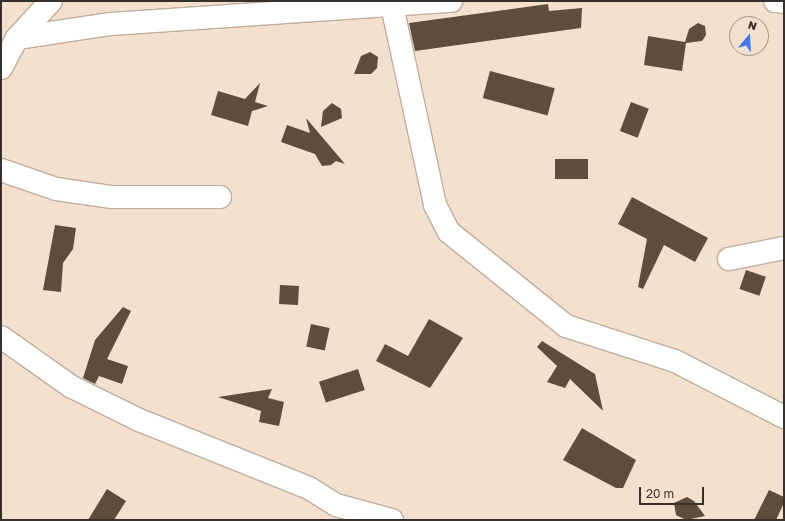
<!DOCTYPE html>
<style>
body{margin:0}
#map{position:relative;width:785px;height:521px;overflow:hidden;background:#f3e0cf;font-family:"Golos Text",sans-serif}
div>[style]{position:absolute}
[style*='--x']{left:calc(var(--x)*1px);top:calc(var(--y)*1px);width:calc(var(--w)*1px);rotate:calc(var(--a)*1deg)}
.building>*{inset:0;background:#5d4d3f;transform-origin:0 0}
.roads{filter:drop-shadow(1px 0 #bfad9d) drop-shadow(-1px 0 #bfad9d) drop-shadow(0 1px #bfad9d) drop-shadow(0 -1px #bfad9d)}
.minor>*{height:22px;margin:-11px;padding:0 11px;transform-origin:11px;border-radius:11px;background:#fff}
span{translate:-50% -50%;white-space:nowrap;text-align:center;line-height:1.15;-webkit-text-stroke:4px #f3e0cf;paint-order:stroke}
.frame{position:absolute;inset:0;border:2px solid #37302a;pointer-events:none}
.north{position:absolute;left:729px;top:16px;width:40px;height:40px;box-sizing:border-box;background:#f3e0cf;border:1px solid #a89a8d;border-radius:50%;rotate:18deg;font-size:11px;font-weight:700;line-height:16px;text-align:center;color:#37302a}
.north::after{content:'';display:block;margin:auto;width:14px;height:18px;background:#4179e9;clip-path:polygon(50% 0,100% 100%,50% 72%,0 100%)}
.scale{position:absolute;left:639px;top:487px;width:65px;height:18px;box-sizing:border-box;border:2px solid #37302a;border-top:0;padding-left:5px;font-size:12px;line-height:14px;white-space:nowrap;color:#37302a;-webkit-text-stroke:3px #f3e0cf;paint-order:stroke}
</style>
<div id="map">
<div class="building">
<div style="clip-path:polygon(548px 4px,549px 11px,582px 8px,581px 28px,415px 51px,409px 23px)"></div>
<div style="clip-path:polygon(698px 23px,705px 26px,706px 35px,702px 41px,686px 43px,682px 71px,644px 65px,648px 36px,685px 42px,689px 29px)"></div>
<div style="clip-path:polygon(370px 52px,378px 57px,377px 68px,371px 74px,354px 74px,361px 56px)"></div>
<div style="left:490px;top:71px;width:67px;height:28px;rotate:15deg"></div>
<div style="clip-path:polygon(260px 83px,255px 102px,268px 106px,252px 111px,248px 126px,211px 115px,218px 91px,245px 99px)"></div>
<div style="left:631px;top:102px;width:19px;height:31px;rotate:21deg"></div>
<div style="clip-path:polygon(332px 103px,341px 109px,342px 118px,321px 127px,323px 111px)"></div>
<div style="clip-path:polygon(306px 118px,323px 138px,345px 164px,336px 161px,331px 165px,322px 166px,315px 154px,281px 142px,287px 125px,310px 133px)"></div>
<div style="left:555px;top:159px;width:33px;height:20px"></div>
<div style="clip-path:polygon(632px 197px,708px 238px,695px 262px,664px 245px,643px 289px,638px 287px,647px 239px,618px 224px)"></div>
<div style="clip-path:polygon(55px 225px,76px 228px,73px 249px,63px 263px,61px 292px,43px 290px)"></div>
<div style="left:746px;top:270px;width:21px;height:20px;rotate:19deg"></div>
<div style="left:280px;top:285px;width:19px;height:19px;rotate:3deg"></div>
<div style="clip-path:polygon(123px 307px,131px 311px,107px 359px,128px 366px,122px 384px,99px 376px,95px 384px,83px 378px,95px 340px)"></div>
<div style="clip-path:polygon(429px 319px,463px 338px,430px 388px,376px 361px,385px 344px,408px 356px)"></div>
<div style="left:311px;top:324px;width:19px;height:23px;rotate:12deg"></div>
<div style="clip-path:polygon(542px 341px,595px 374px,603px 411px,570px 379px,565px 388px,547px 382px,557px 366px,537px 347px)"></div>
<div style="left:358px;top:369px;width:22px;height:41px;rotate:72deg"></div>
<div style="clip-path:polygon(272px 389px,268px 398px,284px 402px,279px 426px,259px 422px,261px 411px,218px 397px)"></div>
<div style="clip-path:polygon(582px 428px,636px 460px,623px 488px,616px 488px,563px 460px)"></div>
<div style="clip-path:polygon(107px 489px,126px 501px,114px 520px,88px 520px)"></div>
<div style="clip-path:polygon(769px 490px,784px 497px,784px 503px,776px 520px,754px 520px)"></div>
<div style="clip-path:polygon(687px 497px,694px 501px,705px 516px,686px 520px,676px 515px,674px 503px)"></div>
</div>
<div class="roads">
<div class="minor">
<div style="--x:391;--y:1;--w:209;--a:77.8"></div>
<div style="--x:435;--y:205;--w:30;--a:63"></div>
<div style="--x:449;--y:232;--w:150;--a:38.8"></div>
<div style="--x:566;--y:326;--w:114;--a:17.8"></div>
<div style="--x:675;--y:361;--w:123;--a:27.2"></div>
<div style="--x:775;--y:1;--w:9;--a:6"></div>
<div style="--x:17;--y:38;--w:50;--a:-47.4"></div>
<div style="--x:1;--y:68;--w:34;--a:-62"></div>
<div style="--x:17;--y:38;--w:95;--a:-8.5"></div>
<div style="--x:111;--y:24;--w:341;--a:-3.9"></div>
<div style="--x:1;--y:170;--w:58;--a:19.1"></div>
<div style="--x:56;--y:189;--w:57;--a:8.1"></div>
<div style="--x:112;--y:197;--w:108;--a:0"></div>
<div style="--x:729;--y:259;--w:56;--a:-11.3"></div>
<div style="--x:1;--y:337;--w:87;--a:35.2"></div>
<div style="--x:72;--y:387;--w:75;--a:26.2"></div>
<div style="--x:139;--y:420;--w:183;--a:21.8"></div>
<div style="--x:309;--y:488;--w:32;--a:32"></div>
<div style="--x:336;--y:505;--w:58;--a:15"></div>
</div>
</div>
<div class="frame"></div>
<div class="north">N</div>
<div class="scale">20 m</div>
</div>
